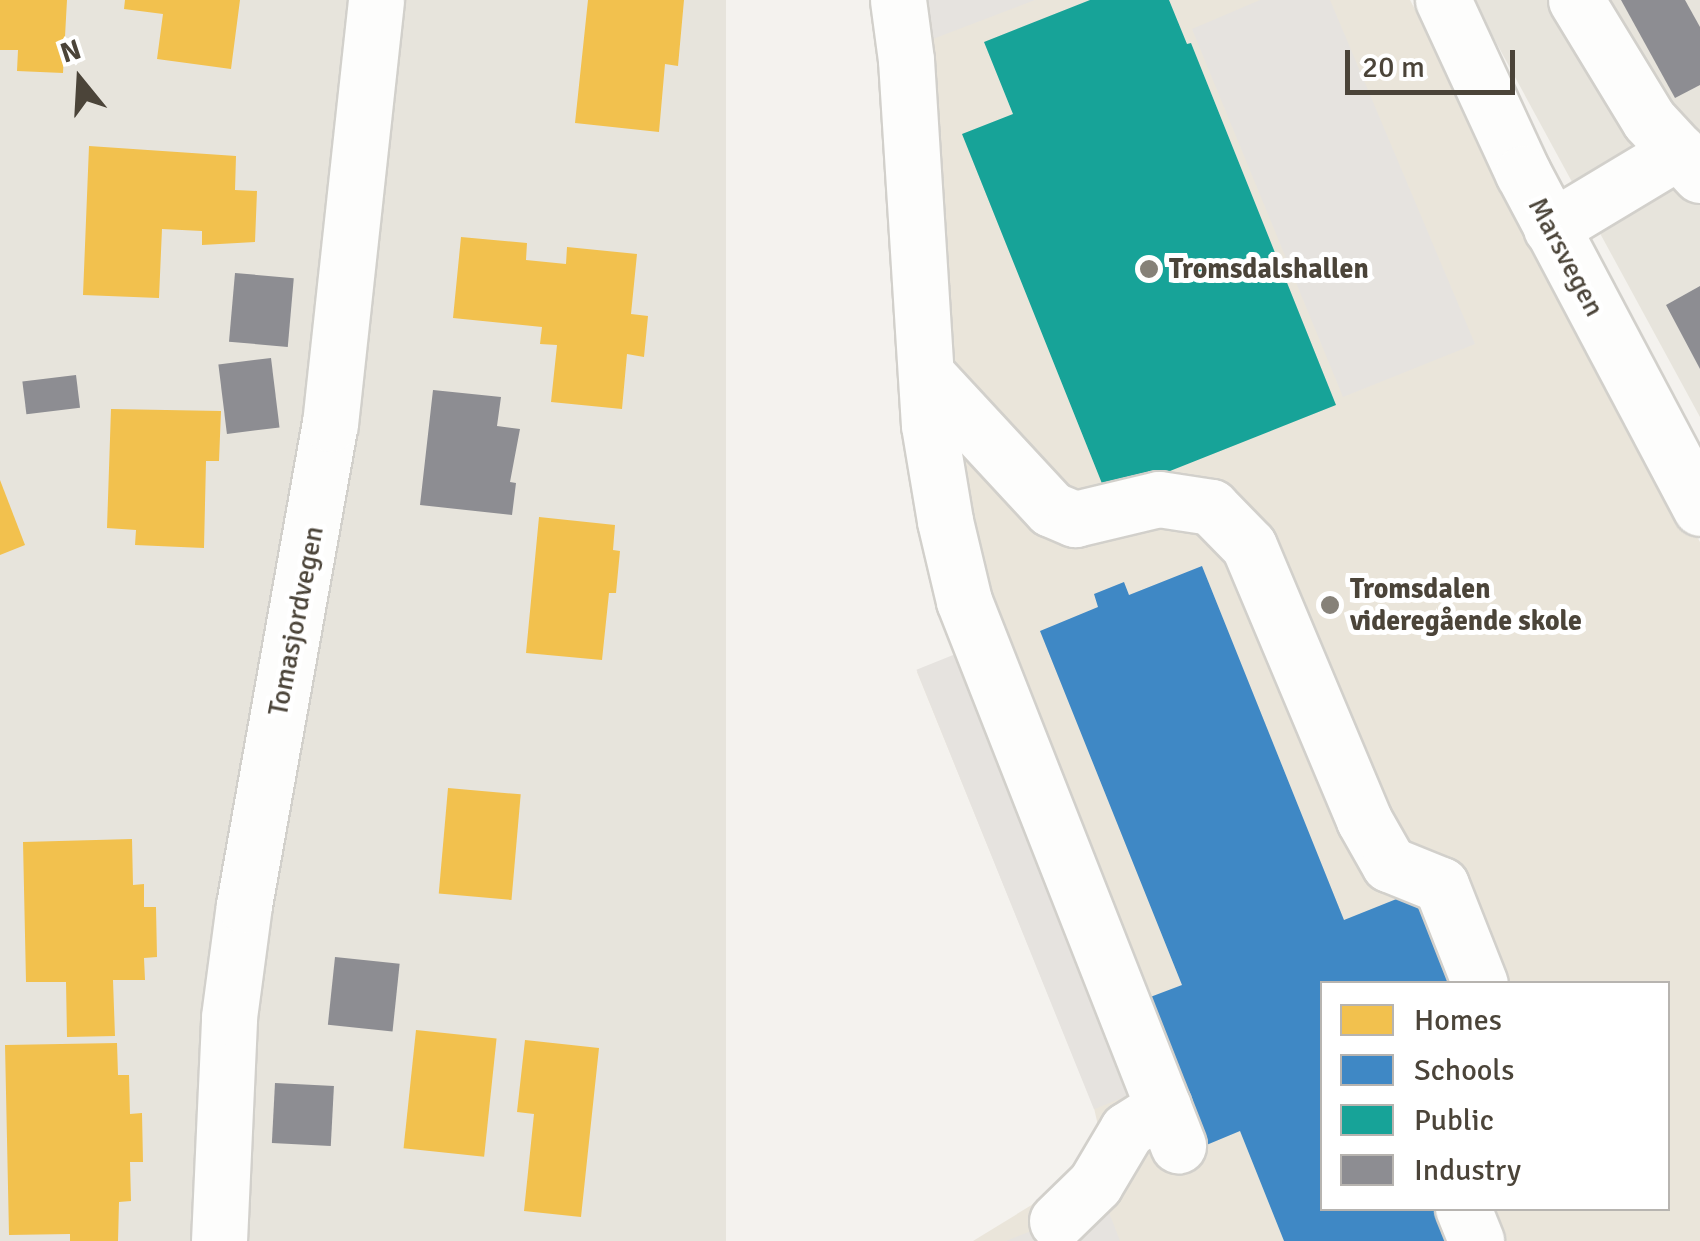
<!DOCTYPE html>
<meta charset="utf-8">
<style>
body{margin:0}
#map{position:relative;width:1700px;height:1241px;overflow:hidden;background:#f4f2ee;font-family:Signika,sans-serif}
div>[style]{position:absolute}
[style*='--x']{left:calc(var(--x)*1px);top:calc(var(--y)*1px);width:calc(var(--w)*1px);rotate:calc(var(--a)*1deg)}
.residential>*{inset:0;background:#e7e4dc;transform-origin:0 0}
.education>*{inset:0;background:#eae5da}
.parking>*{inset:0;background:#e6e3df;transform-origin:0 0}
.homes>*{inset:0;background:#f2c14e;transform-origin:0 0}
.schools>*{inset:0;background:#3f88c5}
.public>*{inset:0;background:#17a398}
.industry>*{inset:0;background:#8d8d92;transform-origin:0 0}
.roads{filter:drop-shadow(2px 0 #d2d0cb) drop-shadow(-2px 0 #d2d0cb) drop-shadow(0 2px #d2d0cb) drop-shadow(0 -2px #d2d0cb)}
.minor>*{height:55px;margin:-27.5px;padding:0 27.5px;transform-origin:27.5px;border-radius:27.5px;background:#fdfdfc}
.dots>*{width:28px;height:28px;translate:-50% -50%;box-sizing:border-box;border:5px solid #fff;border-radius:50%}
span{translate:-50% -50%;white-space:nowrap;text-align:center;line-height:1.15;-webkit-text-stroke:10px #fff;paint-order:stroke}
.street-label{font-size:28px;color:#4b4439}
.poi-label{font-size:28px;color:#4b4439;font-weight:700}
.left{translate:0 -50%;text-align:left}
.legend{position:absolute;left:1320px;top:981px;width:350px;height:230px;box-sizing:border-box;background:#fff;border:2px solid #b7b4b0;margin:0;padding:12px 18px;list-style:none;font-size:30px;color:#4b4439}
.legend li{display:flex;align-items:center;gap:20px;height:50px}
.legend b{width:50px;border:2px solid #b7b4b0}
.north{position:absolute;left:30px;top:30px;width:100px;height:100px;-webkit-text-stroke:8px #fff;paint-order:stroke;rotate:342deg;font-size:28px;font-weight:700;line-height:40px;text-align:center;color:#4b4439}
.north::after{content:'';display:block;margin:auto;width:35px;height:45px;background:#4b4439;clip-path:polygon(50% 0,100% 100%,50% 72%,0 100%)}
.scale{position:absolute;left:1345px;top:50px;width:170px;height:45px;box-sizing:border-box;border:5px solid #4b4439;border-top:0;padding-left:12px;font-size:30px;line-height:35px;white-space:nowrap;color:#4b4439;-webkit-text-stroke:8px #fff;paint-order:stroke}
</style>
<div id="map">
<div class="residential">
<div style="left:0;top:0;width:726px;height:1241px"></div>
<div style="clip-path:polygon(1473px 0,1700px 0,1700px 417px)"></div>
</div>
<div class="education">
<div style="clip-path:polygon(evenodd,888px 0,1410px 0,1700px 542px,1700px 1241px,973px 1241px,1061px 1187px,1101px 1139px,1094px 1108px,917px 672px,973px 647px,888px 0,1322px 984px,1668px 984px,1668px 1208px,1322px 1208px,1322px 984px)"></div>
</div>
<div class="parking">
<div style="clip-path:polygon(887px 0,1035px 0,904px 50px)"></div>
<div style="clip-path:polygon(1260px 0,1330px 0,1475px 344px,1343px 397px,1192px 29px)"></div>
<div style="left:973px;top:647px;width:474px;height:61px;rotate:68deg"></div>
<div style="clip-path:polygon(1105px 1202px,1120px 1241px,1006px 1241px)"></div>
</div>
<div class="homes">
<div style="clip-path:polygon(0 0,67px 0,63px 73px,17px 71px,18px 50px,0 50px)"></div>
<div style="clip-path:polygon(125px 0,240px 0,231px 69px,157px 59px,163px 14px,124px 9px)"></div>
<div style="clip-path:polygon(588px 0,684px 0,678px 66px,665px 64px,659px 132px,575px 123px)"></div>
<div style="clip-path:polygon(89px 146px,236px 156px,235px 190px,257px 191px,255px 242px,202px 245px,202px 231px,162px 229px,159px 298px,83px 295px)"></div>
<div style="clip-path:polygon(461px 237px,527px 243px,526px 260px,566px 264px,567px 247px,637px 254px,631px 314px,648px 316px,644px 357px,627px 354px,622px 409px,551px 402px,557px 345px,540px 344px,542px 327px,453px 318px)"></div>
<div style="clip-path:polygon(111px 409px,221px 411px,219px 461px,206px 461px,204px 548px,135px 545px,136px 530px,107px 528px)"></div>
<div style="clip-path:polygon(0 480px,25px 545px,0 555px)"></div>
<div style="clip-path:polygon(539px 517px,615px 525px,613px 550px,620px 551px,616px 593px,609px 593px,602px 660px,526px 653px)"></div>
<div style="left:448px;top:788px;width:73px;height:106px;rotate:5deg"></div>
<div style="clip-path:polygon(132px 839px,133px 885px,144px 884px,144px 907px,156px 907px,157px 957px,144px 958px,145px 980px,113px 980px,115px 1036px,67px 1037px,66px 982px,26px 982px,23px 842px)"></div>
<div style="left:416px;top:1030px;width:81px;height:119px;rotate:6deg"></div>
<div style="clip-path:polygon(525px 1040px,599px 1048px,581px 1217px,524px 1211px,534px 1114px,517px 1112px)"></div>
<div style="clip-path:polygon(117px 1043px,118px 1075px,129px 1075px,130px 1114px,142px 1113px,143px 1162px,130px 1162px,131px 1201px,119px 1202px,118px 1241px,70px 1241px,70px 1234px,9px 1235px,5px 1045px)"></div>
</div>
<div class="schools">
<div style="clip-path:polygon(1202px 566px,1344px 920px,1419px 890px,1457px 984px,1322px 984px,1322px 1208px,1436px 1208px,1449px 1241px,1284px 1241px,1240px 1131px,1204px 1146px,1145px 999px,1182px 985px,1040px 631px,1098px 607px,1094px 594px,1124px 582px,1129px 595px)"></div>
</div>
<div class="public">
<div style="clip-path:polygon(1090px 0,1169px 0,1187px 44px,1191px 43px,1336px 405px,1107px 496px,962px 134px,1013px 114px,984px 42px)"></div>
</div>
<div class="industry">
<div style="clip-path:polygon(1621px 0,1685px 0,1700px 27px,1700px 85px,1675px 98px)"></div>
<div style="left:235px;top:273px;width:59px;height:69px;rotate:5deg"></div>
<div style="clip-path:polygon(1700px 286px,1700px 369px,1666px 305px)"></div>
<div style="left:271px;top:358px;width:70px;height:53px;rotate:83deg"></div>
<div style="left:76px;top:375px;width:33px;height:54px;rotate:83deg"></div>
<div style="clip-path:polygon(433px 390px,501px 397px,497px 426px,520px 429px,510px 482px,516px 483px,512px 515px,420px 505px)"></div>
<div style="left:335px;top:957px;width:65px;height:68px;rotate:6deg"></div>
<div style="left:275px;top:1083px;width:59px;height:60px;rotate:3deg"></div>
</div>
<div class="roads">
<div class="minor">
<div style="--x:898;--y:0;--w:61;--a:82.4"></div>
<div style="--x:906;--y:60;--w:366;--a:86.4"></div>
<div style="--x:929;--y:425;--w:97;--a:80.5"></div>
<div style="--x:945;--y:521;--w:82;--a:76.6"></div>
<div style="--x:964;--y:601;--w:585;--a:68.53"></div>
<div style="--x:1443;--y:0;--w:191;--a:65.2"></div>
<div style="--x:1523;--y:173;--w:379;--a:62.1"></div>
<div style="--x:1576;--y:0;--w:140;--a:58.7"></div>
<div style="--x:1649;--y:120;--w:75;--a:47.2"></div>
<div style="--x:1551;--y:228;--w:149;--a:-31"></div>
<div style="--x:926;--y:374;--w:184;--a:47.2"></div>
<div style="--x:1051;--y:509;--w:26;--a:23"></div>
<div style="--x:1075;--y:519;--w:86;--a:-13.4"></div>
<div style="--x:1159;--y:499;--w:53;--a:8.7"></div>
<div style="--x:1211;--y:507;--w:54;--a:45.7"></div>
<div style="--x:1249;--y:546;--w:297;--a:67.2"></div>
<div style="--x:1364;--y:820;--w:51;--a:60.4"></div>
<div style="--x:1389;--y:864;--w:56;--a:22"></div>
<div style="--x:1441;--y:885;--w:106;--a:68.5"></div>
<div style="--x:1463;--y:1208;--w:35;--a:68"></div>
<div style="--x:1057;--y:1221;--w:53;--a:-44.2"></div>
<div style="--x:1095;--y:1184;--w:63;--a:-59.3"></div>
<div style="--x:1127;--y:1130;--w:43;--a:-32.6"></div>
<div style="--x:219;--y:1241;--w:224;--a:-87.4"></div>
<div style="--x:229;--y:1017;--w:113;--a:-82.4"></div>
<div style="--x:244;--y:905;--w:489;--a:-79.9"></div>
<div style="--x:330;--y:424;--w:426;--a:-83.8"></div>
</div>
</div>
<div class="dots">
<div style="left:1149px;top:269px;background:#868178"></div>
<div style="left:1330px;top:605px;background:#868178"></div>
</div>
<div class="street-label">
<span style="left:1566px;top:257px;rotate:62deg">Marsvegen</span>
<span style="left:296px;top:621px;rotate:-79deg">Tomasjordvegen</span>
</div>
<div class="poi-label">
<span class="left" style="left:1169px;top:269px">Tromsdalshallen</span>
<span class="left" style="left:1350px;top:605px">Tromsdalen<br>videregående skole</span>
</div>
<ul class="legend">
<li><b style="height:28px;background:#f2c14e"></b>Homes</li>
<li><b style="height:28px;background:#3f88c5"></b>Schools</li>
<li><b style="height:28px;background:#17a398"></b>Public</li>
<li><b style="height:28px;background:#8d8d92"></b>Industry</li>
</ul>
<div class="north">N</div>
<div class="scale">20 m</div>
</div>
